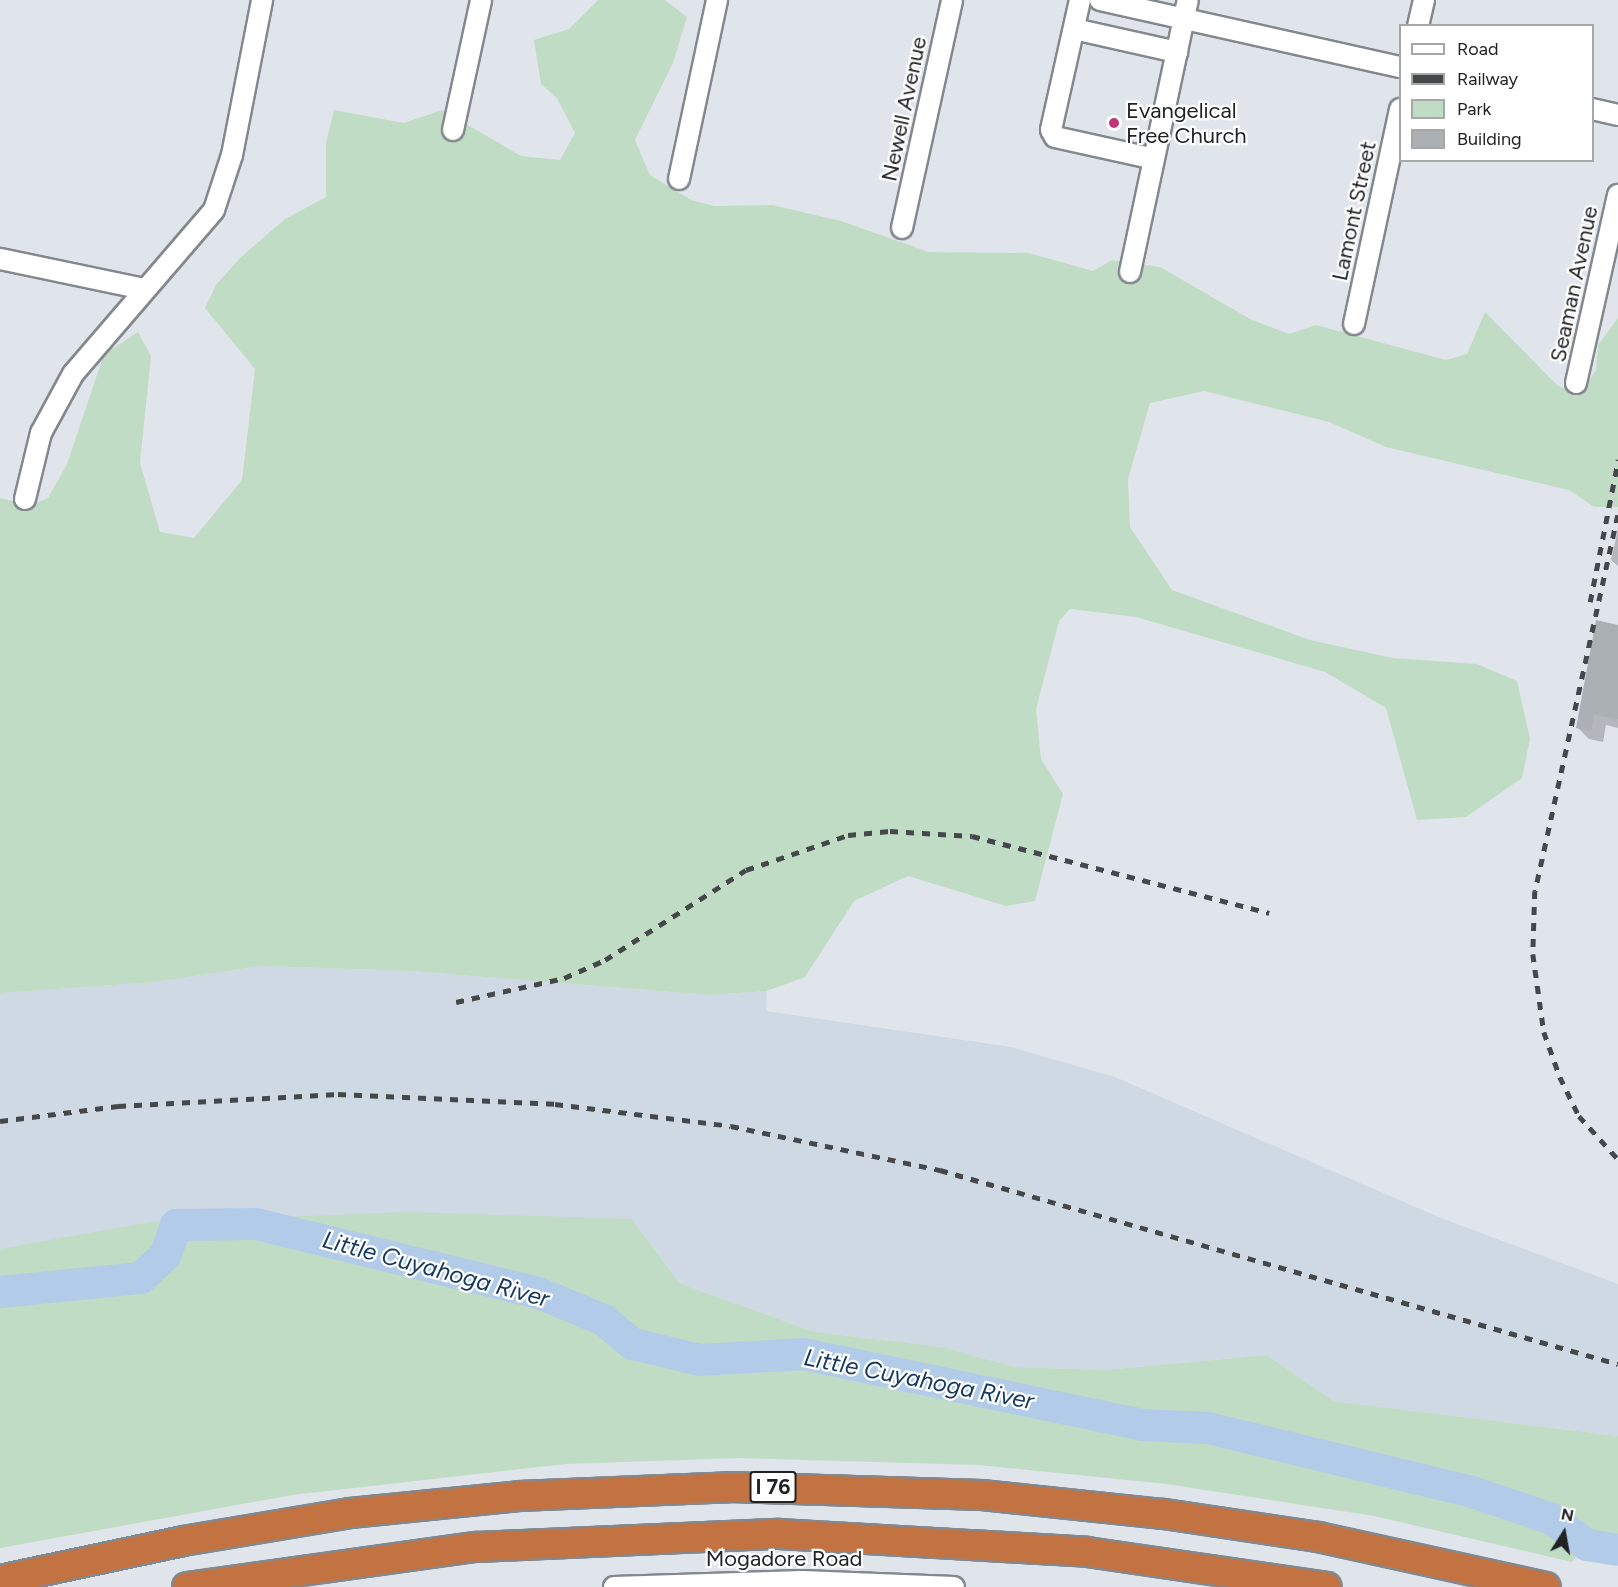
<!DOCTYPE html>
<style>
body{margin:0}
#map{position:relative;width:1618px;height:1587px;overflow:hidden;background:#e0e5eb;font-family:Figtree,sans-serif}
div>[style]{position:absolute}
[style*='--x']{left:calc(var(--x)*1px);top:calc(var(--y)*1px);width:calc(var(--w)*1px);rotate:calc(var(--a)*1deg)}
.built>*{inset:0;background:#ced9e4}
.green>*{inset:0;background:#c1dcc4}
.shadow>*{inset:0;background:#0003}
.river>*{height:32px;margin:-16px;padding:0 16px;transform-origin:16px;border-radius:16px;background:#b2cbe9}
.building>*{inset:0;background:#abb0b5}
.roads{filter:drop-shadow(2px 0 #83888e) drop-shadow(-2px 0 #83888e) drop-shadow(0 2px #83888e) drop-shadow(0 -2px #83888e)}
.minor>*{height:20px;margin:-10px;padding:0 10px;transform-origin:10px;border-radius:10px;background:#fff}
.highway>*{height:28px;margin:-14px;padding:0 14px;transform-origin:14px;border-radius:14px;background:#c37341}
.rail>*{height:4.5px;margin-top:-2.25px;transform-origin:0;background:repeating-linear-gradient(90deg,#45484a 0 8px,transparent 0 16px)}
.dots>*{width:16px;height:16px;translate:-50% -50%;box-sizing:border-box;border:3px solid #fff;border-radius:50%}
span{translate:-50% -50%;white-space:nowrap;text-align:center;line-height:1.15;-webkit-text-stroke:4.5px #fff;paint-order:stroke}
.shield-label span{padding:2px 4px;background:#fff;border:2px solid;border-radius:4px;-webkit-text-stroke-width:0}
.shield-label{font-size:21px;color:#202224;font-weight:700}
.street-label{font-size:22px;color:#202224}
.poi-label{font-size:22px;color:#202224}
.left{translate:0 -50%;text-align:left}
.water-label{font-size:24px;color:#173a61;font-style:italic}
.legend{position:absolute;left:1399px;top:24px;width:195px;height:138px;box-sizing:border-box;background:#fff;border:2px solid #a6a7a7;margin:0;padding:8px 10px;list-style:none;font-size:18px;color:#202224}
.legend li{display:flex;align-items:center;gap:12px;height:30px}
.legend b{width:30px;border:2px solid #a6a7a7}
.north{position:absolute;left:1534px;top:1503px;width:60px;height:60px;-webkit-text-stroke:4px #fff;paint-order:stroke;rotate:11deg;font-size:16px;font-weight:700;line-height:24px;text-align:center;color:#202224}
.north::after{content:'';display:block;margin:auto;width:21px;height:27px;background:#202224;clip-path:polygon(50% 0,100% 100%,50% 72%,0 100%)}
</style>
<div id="map">
<div class="built">
<div style="clip-path:polygon(261px 966px,410px 971px,709px 995px,767px 991px,766px 1011px,1011px 1047px,1115px 1077px,1441px 1218px,1618px 1284px,1618px 1436px,1333px 1401px,1267px 1355px,1105px 1370px,1015px 1367px,942px 1347px,815px 1332px,679px 1283px,632px 1219px,0 1249px,0 993px,155px 982px)"></div>
</div>
<div class="green">
<div style="clip-path:polygon(598px 0,665px 0,687px 17px,673px 63px,635px 140px,650px 175px,691px 200px,715px 206px,772px 205px,841px 221px,929px 252px,1029px 253px,1093px 271px,1112px 260px,1160px 267px,1250px 319px,1289px 334px,1316px 325px,1446px 360px,1467px 354px,1485px 312px,1558px 386px,1579px 395px,1596px 370px,1598px 345px,1618px 318px,1618px 507px,1594px 507px,1569px 490px,1386px 447px,1329px 422px,1204px 391px,1150px 403px,1128px 479px,1130px 527px,1172px 590px,1310px 640px,1393px 658px,1477px 664px,1517px 681px,1530px 739px,1522px 778px,1466px 817px,1417px 820px,1386px 708px,1325px 672px,1136px 617px,1070px 609px,1059px 621px,1036px 709px,1041px 759px,1063px 794px,1035px 901px,1006px 906px,908px 876px,854px 901px,805px 977px,767px 991px,709px 995px,410px 971px,261px 966px,155px 982px,0 993px,0 498px,31px 505px,48px 498px,67px 464px,104px 354px,138px 332px,151px 356px,140px 463px,160px 532px,194px 538px,242px 480px,255px 369px,205px 308px,216px 285px,240px 258px,285px 219px,326px 197px,326px 143px,334px 110px,404px 123px,442px 110px,521px 156px,560px 160px,575px 133px,557px 98px,541px 84px,534px 40px,569px 29px)"></div>
<div style="clip-path:polygon(409px 1212px,632px 1219px,679px 1283px,815px 1332px,942px 1347px,1015px 1367px,1105px 1370px,1267px 1355px,1333px 1401px,1618px 1436px,1618px 1563px,1579px 1554px,1572px 1562px,1374px 1516px,1166px 1484px,979px 1465px,740px 1458px,566px 1464px,292px 1495px,0 1548px,0 1249px,151px 1222px)"></div>
</div>
<div class="shadow">
<div style="clip-path:polygon(1618px 529px,1618px 566px,1611px 560px)"></div>
<div style="clip-path:polygon(1618px 626px,1618px 728px,1606px 725px,1603px 742px,1589px 739px,1578px 728px)"></div>
</div>
<div class="river">
<div style="--x:0;--y:1292;--w:142;--a:-5.7"></div>
<div style="--x:141;--y:1278;--w:33;--a:-43"></div>
<div style="--x:165;--y:1256;--w:33;--a:-70"></div>
<div style="--x:176;--y:1225;--w:80;--a:-0.7"></div>
<div style="--x:256;--y:1224;--w:288;--a:13.7"></div>
<div style="--x:536;--y:1292;--w:74;--a:22.4"></div>
<div style="--x:604;--y:1320;--w:38;--a:40"></div>
<div style="--x:633;--y:1344;--w:69;--a:13.4"></div>
<div style="--x:700;--y:1360;--w:103;--a:-3.3"></div>
<div style="--x:803;--y:1354;--w:347;--a:11.8"></div>
<div style="--x:1143;--y:1425;--w:65;--a:2.6"></div>
<div style="--x:1208;--y:1428;--w:272;--a:13.6"></div>
<div style="--x:1472;--y:1492;--w:84;--a:18.6"></div>
<div style="--x:1552;--y:1519;--w:44;--a:36.6"></div>
<div style="--x:1587;--y:1545;--w:31;--a:9"></div>
</div>
<div class="building">
<div style="clip-path:polygon(1596px 620px,1618px 625px,1618px 719px,1594px 715px,1591px 731px,1576px 728px)"></div>
</div>
<div class="roads">
<div class="minor">
<div style="--x:1080;--y:0;--w:133;--a:102.6"></div>
<div style="--x:1051;--y:130;--w:8;--a:60"></div>
<div style="--x:1055;--y:137;--w:101;--a:12.5"></div>
<div style="--x:1100;--y:0;--w:307;--a:12.6"></div>
<div style="--x:1418;--y:26;--w:27;--a:-77"></div>
<div style="--x:1074;--y:29;--w:106;--a:12.6"></div>
<div style="--x:1592;--y:109;--w:27;--a:13"></div>
<div style="--x:453;--y:130;--w:133;--a:-77.8"></div>
<div style="--x:679;--y:179;--w:183;--a:-78"></div>
<div style="--x:902;--y:228;--w:233;--a:-77.6"></div>
<div style="--x:0;--y:259;--w:146;--a:11.8"></div>
<div style="--x:1130;--y:272;--w:278;--a:-78"></div>
<div style="--x:1354;--y:324;--w:220;--a:-77.9"></div>
<div style="--x:1576;--y:383;--w:193;--a:-77.4"></div>
<div style="--x:25;--y:499;--w:68;--a:-76.4"></div>
<div style="--x:41;--y:433;--w:67;--a:-61.5"></div>
<div style="--x:73;--y:374;--w:216;--a:-49.3"></div>
<div style="--x:214;--y:210;--w:58;--a:-71.9"></div>
<div style="--x:232;--y:155;--w:158;--a:-79"></div>
<div style="--x:614;--y:1587;--w:188;--a:-1.8"></div>
<div style="--x:802;--y:1581;--w:152;--a:2.3"></div>
</div>
<div class="highway">
<div style="--x:0;--y:1580;--w:187;--a:-12"></div>
<div style="--x:183;--y:1541;--w:169;--a:-9.5"></div>
<div style="--x:350;--y:1513;--w:170;--a:-5.7"></div>
<div style="--x:519;--y:1496;--w:211;--a:-2.4"></div>
<div style="--x:730;--y:1487;--w:252;--a:1.8"></div>
<div style="--x:982;--y:1495;--w:183;--a:6"></div>
<div style="--x:1164;--y:1514;--w:156;--a:8.5"></div>
<div style="--x:1318;--y:1537;--w:233;--a:12.4"></div>
<div style="--x:187;--y:1587;--w:293;--a:-7.9"></div>
<div style="--x:477;--y:1547;--w:302;--a:-2.5"></div>
<div style="--x:779;--y:1534;--w:309;--a:3.3"></div>
<div style="--x:1087;--y:1552;--w:242;--a:8.3"></div>
</div>
</div>
<div class="rail">
<div style="--x:1618;--y:515;--w:385;--a:102.4"></div>
<div style="--x:1535;--y:891;--w:63;--a:91.8"></div>
<div style="--x:1533;--y:954;--w:79;--a:82"></div>
<div style="--x:1544;--y:1032;--w:48;--a:70.4"></div>
<div style="--x:1560;--y:1077;--w:43;--a:64"></div>
<div style="--x:1579;--y:1116;--w:58;--a:47.8"></div>
<div style="--x:1590;--y:602;--w:145;--a:-78.8"></div>
<div style="--x:456;--y:1002;--w:111;--a:-12.5"></div>
<div style="--x:564;--y:978;--w:45;--a:-23.7"></div>
<div style="--x:605;--y:960;--w:167;--a:-32.6"></div>
<div style="--x:746;--y:870;--w:108;--a:-18.9"></div>
<div style="--x:848;--y:835;--w:42;--a:-5.4"></div>
<div style="--x:890;--y:831;--w:82;--a:3.5"></div>
<div style="--x:972;--y:836;--w:307;--a:14.5"></div>
<div style="--x:0;--y:1121;--w:119;--a:-7.2"></div>
<div style="--x:118;--y:1106;--w:220;--a:-3.1"></div>
<div style="--x:338;--y:1094;--w:217;--a:2.6"></div>
<div style="--x:555;--y:1104;--w:177;--a:7.1"></div>
<div style="--x:731;--y:1126;--w:214;--a:11.9"></div>
<div style="--x:940;--y:1170;--w:705;--a:15.97"></div>
</div>
<div class="dots">
<div style="left:1114px;top:123px;background:#be3675"></div>
</div>
<div class="shield-label">
<span style="left:773px;top:1487px">I 76</span>
</div>
<div class="street-label">
<span style="left:904px;top:109px;rotate:-78deg">Newell Avenue</span>
<span style="left:1354px;top:211px;rotate:-78deg">Lamont Street</span>
<span style="left:1574px;top:284px;rotate:-78deg">Seaman Avenue</span>
<span style="left:784px;top:1559px">Mogadore Road</span>
</div>
<div class="poi-label">
<span class="left" style="left:1126px;top:123px">Evangelical<br>Free Church</span>
</div>
<div class="water-label">
<span style="left:436px;top:1269px;rotate:15deg">Little Cuyahoga River</span>
<span style="left:919px;top:1379px;rotate:11deg">Little Cuyahoga River</span>
</div>
<ul class="legend">
<li><b style="height:8px;background:#fff"></b>Road</li>
<li><b style="height:8px;background:#45484a"></b>Railway</li>
<li><b style="height:16px;background:#c1dcc4"></b>Park</li>
<li><b style="height:16px;background:#abb0b5"></b>Building</li>
</ul>
<div class="north">N</div>
</div>
